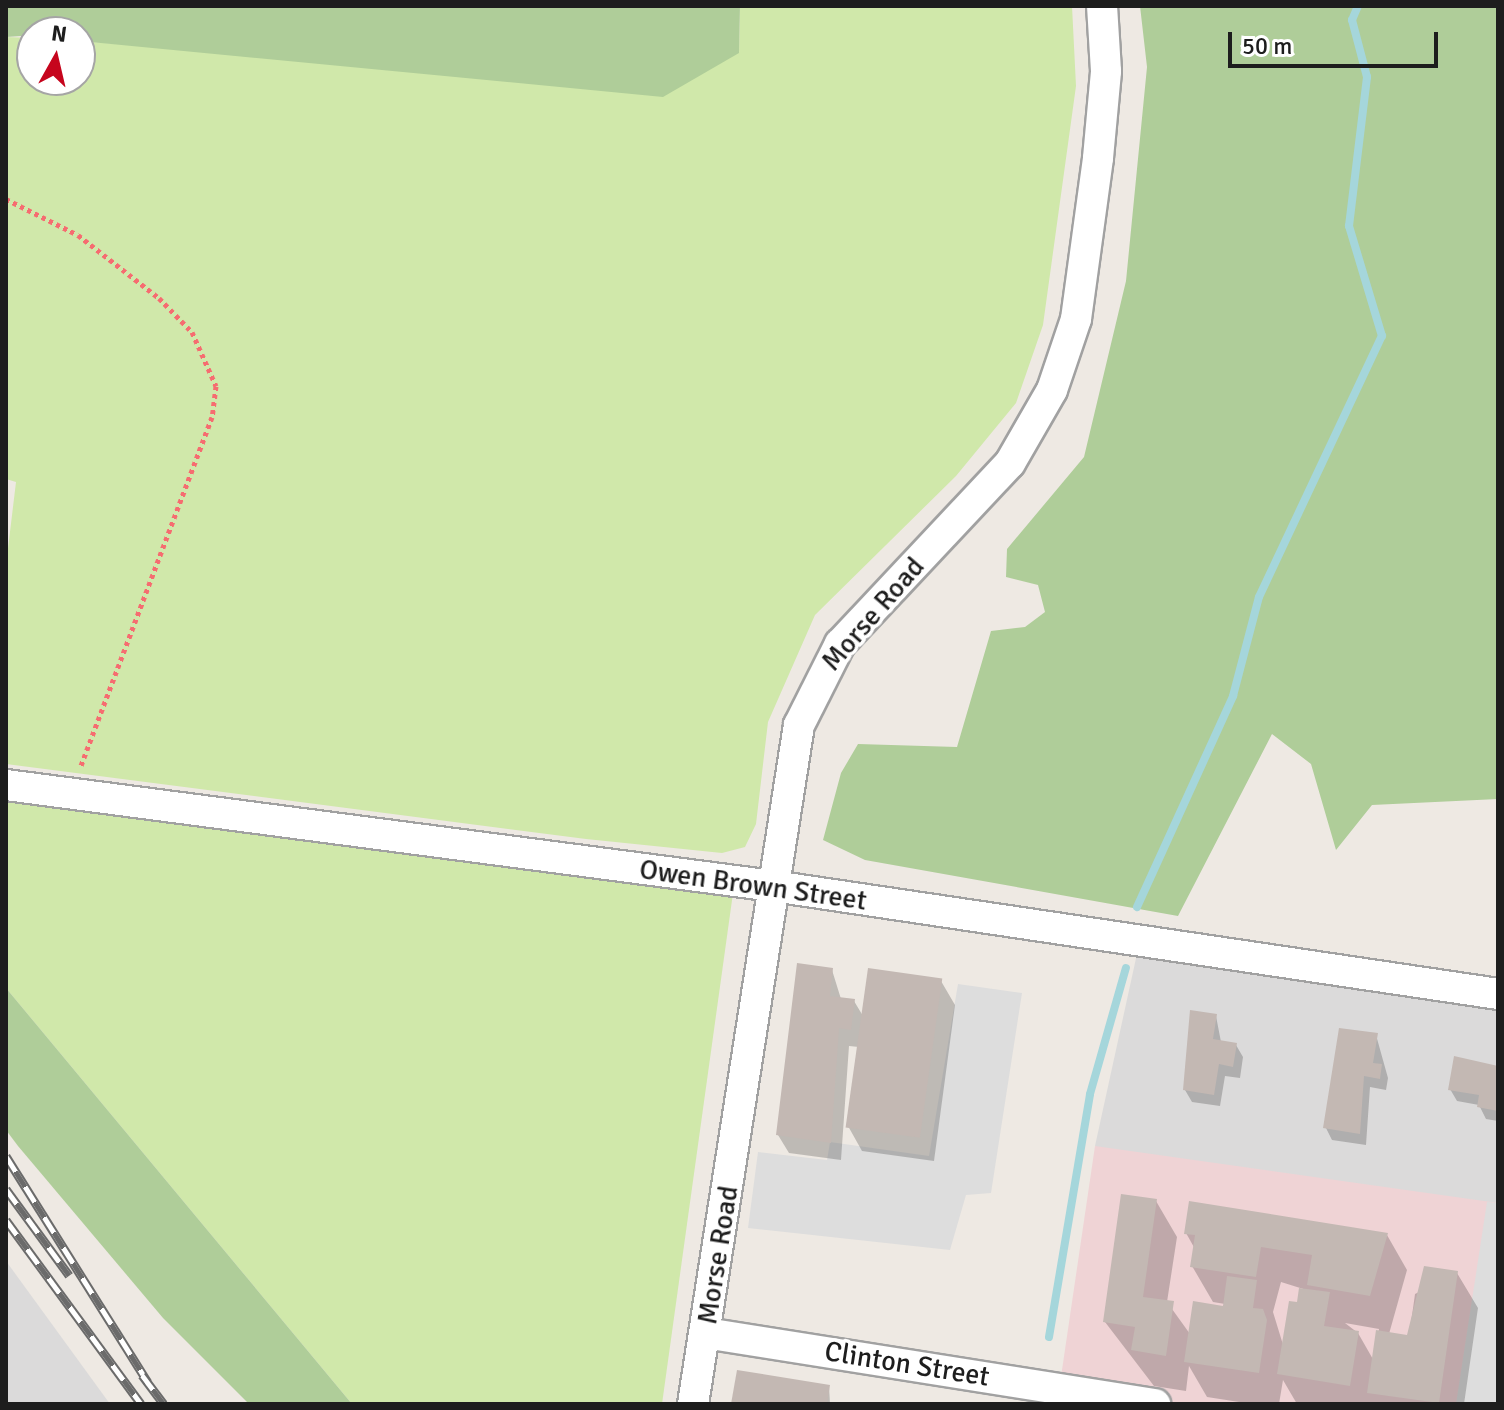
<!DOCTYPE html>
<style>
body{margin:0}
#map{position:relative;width:1504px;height:1410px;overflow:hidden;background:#eee9e3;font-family:Signika,sans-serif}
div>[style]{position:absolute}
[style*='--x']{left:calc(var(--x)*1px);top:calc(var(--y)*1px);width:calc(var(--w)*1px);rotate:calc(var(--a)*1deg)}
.residential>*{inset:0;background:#dbdada}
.commercial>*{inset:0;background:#efd3d5}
.grass>*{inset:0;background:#d0e8aa}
.forest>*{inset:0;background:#afcd99}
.parking>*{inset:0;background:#ddd}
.shadow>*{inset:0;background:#0003}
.stream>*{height:8px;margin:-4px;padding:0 4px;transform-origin:4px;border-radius:4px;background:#a5d6db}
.building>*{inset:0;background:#c3b8b3;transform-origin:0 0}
.path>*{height:5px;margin-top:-2.5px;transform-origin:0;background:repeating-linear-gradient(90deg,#f66c70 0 4px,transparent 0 8px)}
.roads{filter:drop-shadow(2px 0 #a1a1a1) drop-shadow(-2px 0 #a1a1a1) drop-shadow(0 2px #a1a1a1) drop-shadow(0 -2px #a1a1a1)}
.minor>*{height:30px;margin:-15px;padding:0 15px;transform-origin:15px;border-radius:15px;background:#fff}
.rail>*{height:9px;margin-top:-4.5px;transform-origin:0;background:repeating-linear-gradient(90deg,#fff 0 18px,#6b6b6b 0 36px);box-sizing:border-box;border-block:2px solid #6b6b6b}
span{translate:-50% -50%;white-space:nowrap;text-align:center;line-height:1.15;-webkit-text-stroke:7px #fff;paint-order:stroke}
.street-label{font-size:28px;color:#1d1d1d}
.frame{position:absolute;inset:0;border:8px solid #1d1d1d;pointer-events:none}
.north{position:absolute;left:16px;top:16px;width:80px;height:80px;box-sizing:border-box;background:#fff;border:2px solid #a5a5a5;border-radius:50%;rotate:8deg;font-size:22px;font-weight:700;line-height:32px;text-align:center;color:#1d1d1d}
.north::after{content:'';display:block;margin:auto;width:28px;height:36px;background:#c6051d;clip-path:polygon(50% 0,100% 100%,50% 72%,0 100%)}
.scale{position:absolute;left:1228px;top:32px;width:210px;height:36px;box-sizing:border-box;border:4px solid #1d1d1d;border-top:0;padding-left:10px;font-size:24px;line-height:28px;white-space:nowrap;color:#1d1d1d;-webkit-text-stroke:6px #fff;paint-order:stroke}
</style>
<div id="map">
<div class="residential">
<div style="clip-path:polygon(1140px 940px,1498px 991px,1498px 1203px,1486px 1202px,1456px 1404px,1095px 1146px)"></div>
<div style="clip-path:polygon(6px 1261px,110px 1404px,6px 1404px)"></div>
</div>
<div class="commercial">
<div style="clip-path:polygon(1095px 1146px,1498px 1203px,1498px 1404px,1057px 1404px)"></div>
</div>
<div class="grass">
<div style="clip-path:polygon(740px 6px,1072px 6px,1076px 86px,1043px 325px,1016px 403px,956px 476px,815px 615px,768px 722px,756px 824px,745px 847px,722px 853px,586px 839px,6px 764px,6px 565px,16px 482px,6px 479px,6px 37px,32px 38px,32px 80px,80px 80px,80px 41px,220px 52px,739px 53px)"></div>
<div style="clip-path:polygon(6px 797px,733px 893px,662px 1404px,352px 1404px,6px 988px)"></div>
</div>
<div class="forest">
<div style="clip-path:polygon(6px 6px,740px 6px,739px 53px,663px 97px,80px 41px,80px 32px,6px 37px)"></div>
<div style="clip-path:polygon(1140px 6px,1498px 6px,1498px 799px,1372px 805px,1336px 850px,1311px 764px,1272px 734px,1178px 916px,865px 860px,823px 840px,841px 773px,858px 744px,957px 747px,991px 631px,1025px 627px,1045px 612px,1038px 585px,1006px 577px,1007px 549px,1084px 457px,1126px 281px,1147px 67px)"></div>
<div style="clip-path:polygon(6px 988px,352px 1404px,249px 1404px,163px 1318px,18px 1146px,6px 1130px)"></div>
</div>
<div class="parking">
<div style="clip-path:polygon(958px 984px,1022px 993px,991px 1193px,966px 1195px,950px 1250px,748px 1228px,758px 1152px,827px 1160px,830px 1142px,929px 1156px)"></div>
<div style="clip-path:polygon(1487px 1202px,1498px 1203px,1498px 1404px,1456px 1404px)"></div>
</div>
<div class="shadow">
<div style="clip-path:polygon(832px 970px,841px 999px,854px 1001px,863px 1016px,941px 981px,955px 1005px,934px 1161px,862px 1151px,848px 1126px,859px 1047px,849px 1046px,841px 1160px,789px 1153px,778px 1135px)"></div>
<div style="clip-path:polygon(1216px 1016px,1221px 1042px,1236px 1045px,1243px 1057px,1240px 1078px,1225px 1076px,1220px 1106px,1192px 1102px,1185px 1090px)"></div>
<div style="clip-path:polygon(1376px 1035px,1388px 1078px,1386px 1090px,1370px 1087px,1366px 1145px,1332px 1140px,1326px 1128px)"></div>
<div style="clip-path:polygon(1498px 1068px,1498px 1121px,1486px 1119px,1479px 1105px,1457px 1101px,1450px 1089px)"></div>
<div style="clip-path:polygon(evenodd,1156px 1201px,1177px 1237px,1167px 1302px,1190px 1334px,1225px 1304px,1213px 1302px,1192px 1266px,1195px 1249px,1186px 1233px,1387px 1235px,1407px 1270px,1389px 1334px,1409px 1337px,1415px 1294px,1457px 1273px,1478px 1308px,1464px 1404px,1297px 1404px,1283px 1380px,1279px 1404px,1252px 1404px,1207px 1397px,1189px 1366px,1186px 1391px,1154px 1386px,1105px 1322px,1156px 1201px,1281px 1282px,1313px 1292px,1298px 1305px,1284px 1348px,1273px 1312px,1281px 1282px,1156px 1201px,1345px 1323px,1379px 1329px,1374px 1361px,1358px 1333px,1345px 1323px)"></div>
<div style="clip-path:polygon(829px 1386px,830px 1404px,733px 1404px)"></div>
</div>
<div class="stream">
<div style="--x:1137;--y:907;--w:232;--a:-65.5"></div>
<div style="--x:1233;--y:696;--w:102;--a:-75.3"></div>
<div style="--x:1259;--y:597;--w:289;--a:-64.8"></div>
<div style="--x:1382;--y:336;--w:115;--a:-106.7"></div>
<div style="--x:1349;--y:226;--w:150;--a:-83.1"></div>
<div style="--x:1367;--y:77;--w:59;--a:-104.7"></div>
<div style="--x:1352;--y:20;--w:15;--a:-67"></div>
<div style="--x:1049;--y:1337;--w:246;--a:-80.4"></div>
<div style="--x:1090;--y:1094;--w:131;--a:-74.1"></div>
</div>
<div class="building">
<div style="clip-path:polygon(797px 963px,833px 968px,830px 996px,855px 999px,851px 1030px,839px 1028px,831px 1143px,776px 1135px)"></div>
<div style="left:868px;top:968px;width:75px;height:161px;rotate:8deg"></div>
<div style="clip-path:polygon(1190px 1010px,1217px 1014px,1213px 1039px,1237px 1043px,1233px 1067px,1219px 1064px,1214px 1095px,1183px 1090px)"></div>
<div style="clip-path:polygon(1339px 1028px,1378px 1033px,1373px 1063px,1382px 1064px,1380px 1079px,1364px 1076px,1360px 1134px,1323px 1128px)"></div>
<div style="clip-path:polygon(1454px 1056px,1498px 1066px,1498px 1111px,1477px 1107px,1479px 1095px,1448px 1090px)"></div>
<div style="clip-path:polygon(1121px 1194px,1157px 1199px,1143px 1297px,1174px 1301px,1166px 1356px,1131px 1350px,1135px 1327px,1103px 1322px)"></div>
<div style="clip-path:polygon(1189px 1201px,1388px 1233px,1370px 1296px,1307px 1285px,1312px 1255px,1261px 1247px,1256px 1277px,1190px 1267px,1195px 1235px,1184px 1234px)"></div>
<div style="clip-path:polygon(1424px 1266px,1458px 1271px,1439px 1403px,1367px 1393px,1376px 1330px,1407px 1335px)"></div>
<div style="clip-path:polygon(1227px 1276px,1257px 1280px,1253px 1308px,1263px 1309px,1267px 1320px,1259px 1373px,1184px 1362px,1193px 1301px,1223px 1306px)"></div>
<div style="clip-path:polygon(1299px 1288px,1330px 1292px,1324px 1326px,1359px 1331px,1350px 1386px,1277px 1374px,1289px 1301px,1297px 1302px)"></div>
<div style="clip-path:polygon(737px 1370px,830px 1385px,827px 1404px,731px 1404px)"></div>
</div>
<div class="path">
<div style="--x:6;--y:199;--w:80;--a:26.6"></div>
<div style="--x:78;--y:235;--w:103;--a:37.9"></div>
<div style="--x:159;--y:298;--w:47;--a:45.9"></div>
<div style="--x:192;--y:332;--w:59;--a:66"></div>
<div style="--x:216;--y:386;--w:31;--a:97"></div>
<div style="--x:212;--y:417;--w:373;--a:110.6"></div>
</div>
<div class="roads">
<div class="minor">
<div style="--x:6;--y:785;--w:774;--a:7.5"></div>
<div style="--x:773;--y:886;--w:733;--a:8.47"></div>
<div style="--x:705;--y:1333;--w:456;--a:9"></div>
<div style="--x:693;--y:1404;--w:687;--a:-81.13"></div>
<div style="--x:799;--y:725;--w:91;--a:-63.2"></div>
<div style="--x:840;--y:644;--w:248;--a:-46.8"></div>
<div style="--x:1010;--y:463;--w:84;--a:-60.1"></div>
<div style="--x:1052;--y:390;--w:75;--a:-71.3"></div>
<div style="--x:1076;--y:319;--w:162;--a:-82.2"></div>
<div style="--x:1098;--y:158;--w:87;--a:-84.7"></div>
<div style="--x:1106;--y:71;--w:65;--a:-93.5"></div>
</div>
</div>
<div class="rail">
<div style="--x:6;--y:1156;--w:267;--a:57.9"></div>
<div style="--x:6;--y:1189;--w:107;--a:53.8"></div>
<div style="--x:6;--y:1220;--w:228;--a:53.7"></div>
<div style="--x:142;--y:1375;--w:36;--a:53"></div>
</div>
<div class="street-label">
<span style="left:873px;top:614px;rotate:-49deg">Morse Road</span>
<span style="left:753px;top:885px;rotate:8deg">Owen Brown Street</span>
<span style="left:718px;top:1255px;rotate:-81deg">Morse Road</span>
<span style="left:907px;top:1364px;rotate:9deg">Clinton Street</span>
</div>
<div class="frame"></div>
<div class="north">N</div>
<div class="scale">50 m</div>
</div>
